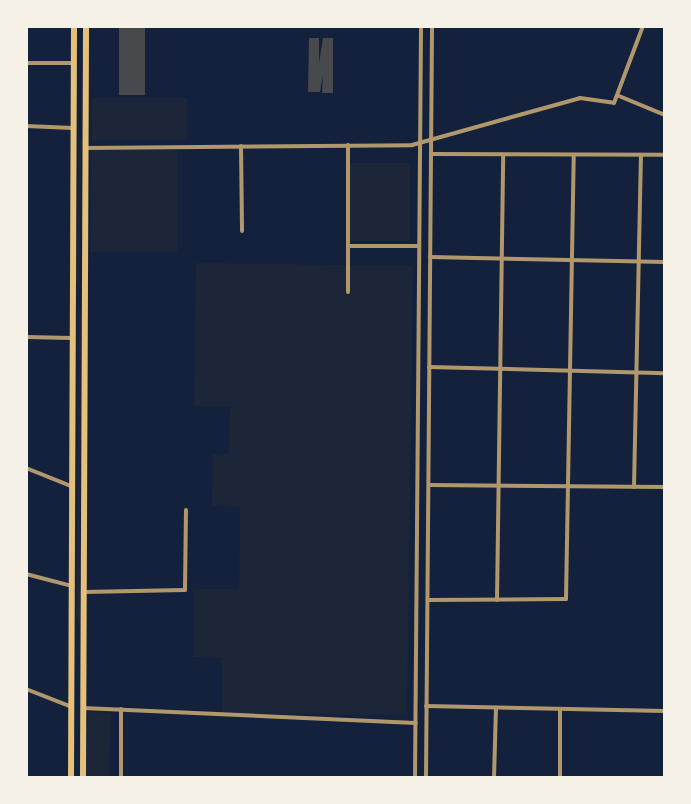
<!DOCTYPE html>
<style>
body{margin:0}
#map{position:relative;width:691px;height:804px;overflow:hidden;background:#14213d;font-family:Karla,sans-serif}
div>[style]{position:absolute}
[style*='--x']{left:calc(var(--x)*1px);top:calc(var(--y)*1px);width:calc(var(--w)*1px);rotate:calc(var(--a)*1deg)}
.green>*{inset:0;background:#1d2539;transform-origin:0 0}
.building>*{inset:0;background:#48494c;transform-origin:0 0}
.minor>*{height:4px;margin:-2px;padding:0 2px;transform-origin:2px;border-radius:2px;background:#b1986c}
.tertiary>*{height:4px;margin:-2px;padding:0 2px;transform-origin:2px;border-radius:2px;background:#b1986c}
.primary>*{height:6px;margin:-3px;padding:0 3px;transform-origin:3px;border-radius:3px;background:#e5c07b}
span{translate:-50% -50%;white-space:nowrap;text-align:center;line-height:1.15;-webkit-text-stroke:6px #f6f1e7;paint-order:stroke}
.frame{position:absolute;inset:0;border:28px solid #f6f1e7;pointer-events:none}
</style>
<div id="map">
<div class="green">
<div style="left:92px;top:98px;width:95px;height:42px"></div>
<div style="clip-path:polygon(79px 137px,82px 138px,79px 292px,76px 279px)"></div>
<div style="left:91px;top:150px;width:86px;height:102px"></div>
<div style="left:350px;top:163px;width:60px;height:78px"></div>
<div style="clip-path:polygon(196px 263px,413px 266px,407px 715px,222px 713px,222px 658px,193px 657px,193px 589px,239px 589px,240px 507px,212px 506px,213px 454px,229px 454px,230px 407px,194px 406px)"></div>
<div style="clip-path:polygon(79px 305px,81px 316px,80px 626px,76px 615px)"></div>
<div style="left:88px;top:712px;width:23px;height:66px;rotate:2deg"></div>
</div>
<div class="building">
<div style="left:119px;top:26px;width:26px;height:69px"></div>
<div style="clip-path:polygon(309px 38px,319px 38px,319px 63px,323px 38px,333px 38px,333px 93px,322px 93px,323px 75px,320px 92px,308px 92px)"></div>
</div>
<div class="minor">
<div style="--x:26;--y:63;--w:47;--a:0"></div>
<div style="--x:619;--y:96;--w:50;--a:22.4"></div>
<div style="--x:26;--y:126;--w:47;--a:2.4"></div>
<div style="--x:241;--y:146;--w:85;--a:89.3"></div>
<div style="--x:85;--y:148;--w:327;--a:-0.5"></div>
<div style="--x:412;--y:145;--w:174;--a:-15.6"></div>
<div style="--x:580;--y:98;--w:34;--a:8"></div>
<div style="--x:614;--y:103;--w:82;--a:-69.4"></div>
<div style="--x:431;--y:154;--w:234;--a:0.2"></div>
<div style="--x:348;--y:246;--w:71;--a:0"></div>
<div style="--x:430;--y:257;--w:235;--a:1.2"></div>
<div style="--x:348;--y:292;--w:147;--a:-90"></div>
<div style="--x:26;--y:337;--w:45;--a:1.3"></div>
<div style="--x:429;--y:367;--w:236;--a:1.5"></div>
<div style="--x:26;--y:468;--w:48;--a:21.8"></div>
<div style="--x:429;--y:485;--w:236;--a:0.5"></div>
<div style="--x:634;--y:487;--w:331;--a:-88.8"></div>
<div style="--x:26;--y:574;--w:48;--a:14.6"></div>
<div style="--x:83;--y:592;--w:102;--a:-1.1"></div>
<div style="--x:185;--y:590;--w:80;--a:-89.3"></div>
<div style="--x:428;--y:600;--w:138;--a:-0.4"></div>
<div style="--x:566;--y:599;--w:444;--a:-89"></div>
<div style="--x:497;--y:600;--w:445;--a:-89.2"></div>
<div style="--x:26;--y:689;--w:49;--a:21.4"></div>
<div style="--x:426;--y:706;--w:239;--a:1.2"></div>
<div style="--x:83;--y:708;--w:333;--a:2.6"></div>
<div style="--x:121;--y:778;--w:69;--a:-90"></div>
<div style="--x:494;--y:778;--w:70;--a:-88.4"></div>
<div style="--x:560;--y:778;--w:69;--a:-90"></div>
</div>
<div class="tertiary">
<div style="--x:415;--y:778;--w:752;--a:-89.54"></div>
<div style="--x:426;--y:778;--w:752;--a:-89.54"></div>
</div>
<div class="primary">
<div style="--x:71;--y:778;--w:752;--a:-89.77"></div>
<div style="--x:83;--y:778;--w:752;--a:-89.77"></div>
</div>
<div class="frame"></div>
</div>
